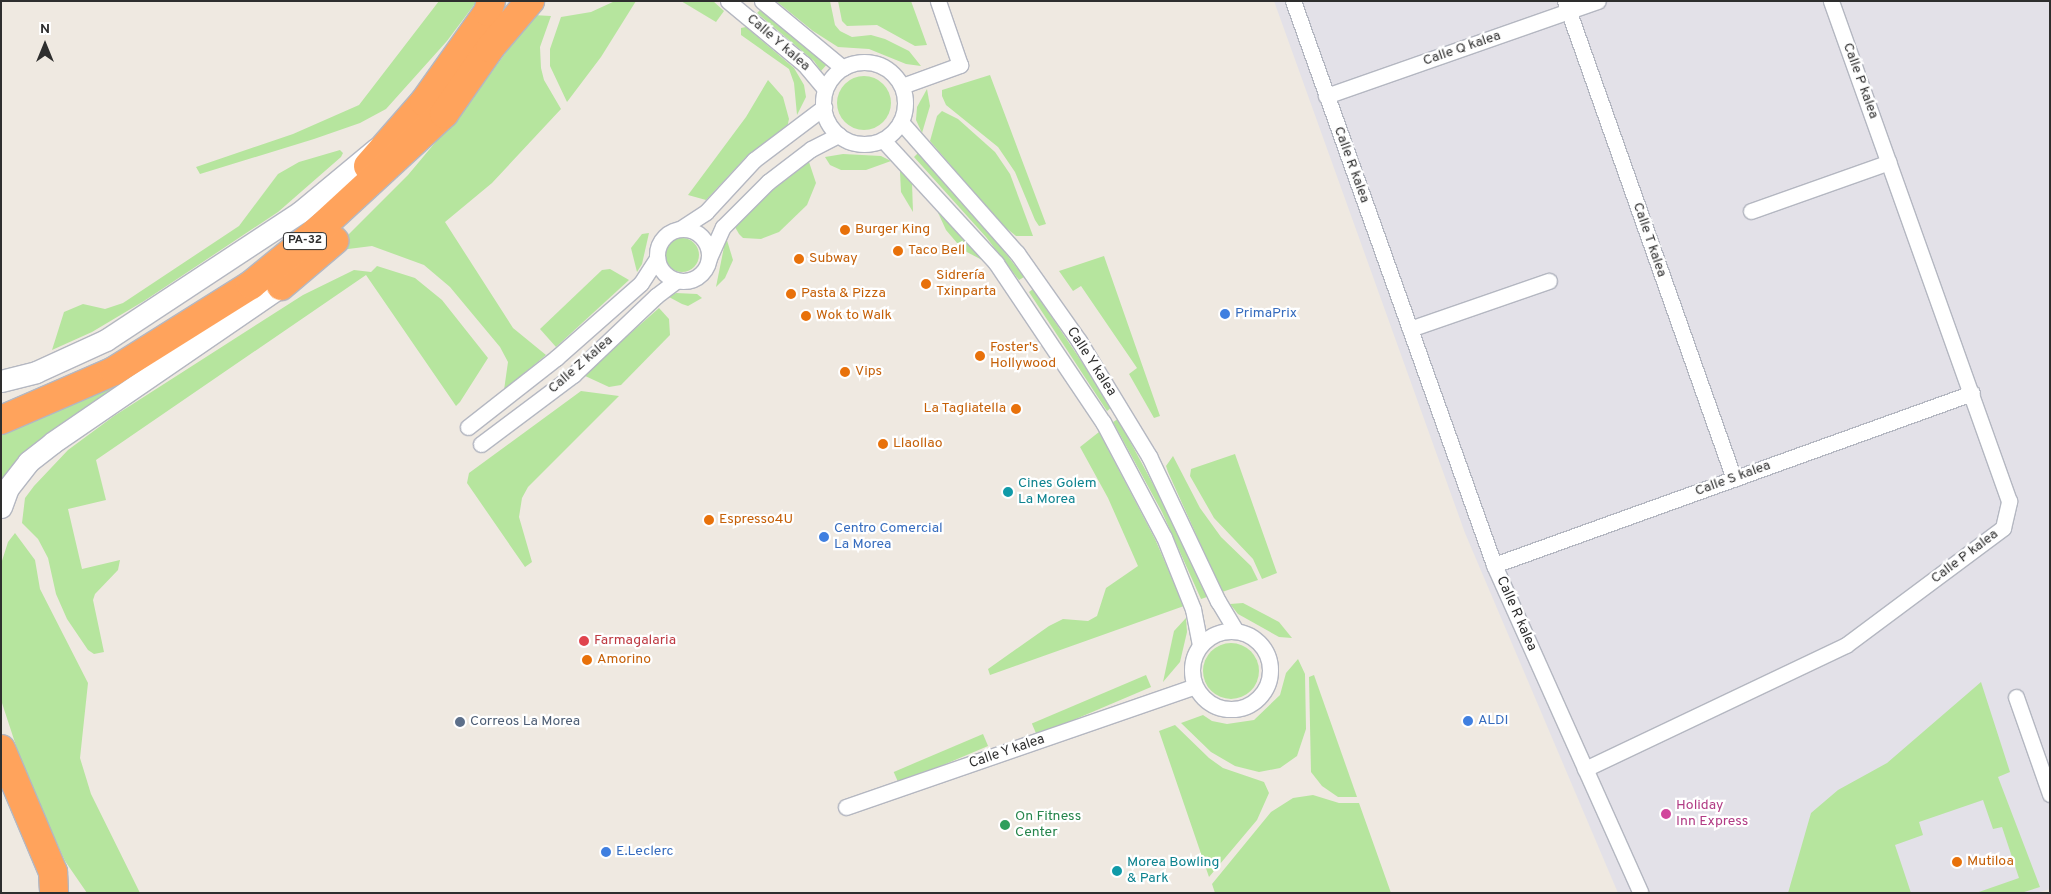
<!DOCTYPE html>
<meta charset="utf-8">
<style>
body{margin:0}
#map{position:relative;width:2051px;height:894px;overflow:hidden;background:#efe9e1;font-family:Overpass,sans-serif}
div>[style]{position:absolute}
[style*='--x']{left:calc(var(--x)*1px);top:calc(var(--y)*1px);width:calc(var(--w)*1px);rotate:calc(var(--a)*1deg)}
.industrial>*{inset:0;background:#e3e1e8}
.green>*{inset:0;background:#b6e59e;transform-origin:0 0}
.round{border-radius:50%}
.roads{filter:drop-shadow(1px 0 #b4b7c1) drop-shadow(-1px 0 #b4b7c1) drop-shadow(0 1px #b4b7c1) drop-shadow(0 -1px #b4b7c1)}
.street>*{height:15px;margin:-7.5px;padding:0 7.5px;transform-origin:7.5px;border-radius:7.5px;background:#fff}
.street>.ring{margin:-7.5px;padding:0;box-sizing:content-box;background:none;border:15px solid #fff;border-radius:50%}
.secondary>*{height:21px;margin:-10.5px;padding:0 10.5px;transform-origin:10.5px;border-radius:10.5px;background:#fff}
.highway>*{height:28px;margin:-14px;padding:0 14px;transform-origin:14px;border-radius:14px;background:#ffa35c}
.dots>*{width:14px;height:14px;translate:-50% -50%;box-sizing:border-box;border:2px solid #fff;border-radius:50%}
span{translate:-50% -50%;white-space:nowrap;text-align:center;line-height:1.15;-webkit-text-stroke:4.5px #fff;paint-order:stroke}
.shield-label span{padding:1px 4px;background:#fff;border:1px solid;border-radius:4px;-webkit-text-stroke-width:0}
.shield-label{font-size:12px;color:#2e2e2e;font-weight:700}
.street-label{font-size:14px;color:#2e2e2e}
.food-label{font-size:14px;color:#c56008}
.left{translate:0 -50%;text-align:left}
.right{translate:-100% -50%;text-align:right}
.shop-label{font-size:14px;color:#366cbe}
.culture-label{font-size:14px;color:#0d838f}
.health-label{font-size:14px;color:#be3a42}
.service-label{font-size:14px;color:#4e5e75}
.hotel-label{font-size:14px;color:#b23c85}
.leisure-label{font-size:14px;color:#27864d}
.frame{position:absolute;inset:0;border:2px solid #2e2e2e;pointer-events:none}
.north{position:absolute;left:20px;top:20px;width:50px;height:50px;-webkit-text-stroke:4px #fff;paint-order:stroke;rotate:0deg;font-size:14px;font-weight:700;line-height:20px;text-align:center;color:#2e2e2e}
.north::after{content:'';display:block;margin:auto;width:18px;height:22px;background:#2e2e2e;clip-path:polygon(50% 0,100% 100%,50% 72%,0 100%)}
</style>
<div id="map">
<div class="industrial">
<div style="clip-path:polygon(1274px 1px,2050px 1px,2050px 889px,2037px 893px,1618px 893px,1465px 533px)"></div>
</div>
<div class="green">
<div style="clip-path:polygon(439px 1px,477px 1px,447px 41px,386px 109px,360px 123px,314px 139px,200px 174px,196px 167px,293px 134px,359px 105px)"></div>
<div style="clip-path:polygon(615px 1px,636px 1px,601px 57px,567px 102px,550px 66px,550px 49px,561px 17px,591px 12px)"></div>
<div style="clip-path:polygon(681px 1px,713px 1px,724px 11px,716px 22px)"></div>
<div style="clip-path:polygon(776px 1px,830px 1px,835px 25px,840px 31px,852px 37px,871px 35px,885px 39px,909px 51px,921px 66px,906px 64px,869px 49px,838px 47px,813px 31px)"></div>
<div style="clip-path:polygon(838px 1px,911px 1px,927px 45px,915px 46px,877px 25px,847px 26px,842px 21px)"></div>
<div style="clip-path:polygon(761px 9px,829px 62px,821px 71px,814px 61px,757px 13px)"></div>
<div style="clip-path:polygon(533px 15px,551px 16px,540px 47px,541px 68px,544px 80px,561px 109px,492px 183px,445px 222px,513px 328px,546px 355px,504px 390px,508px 362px,500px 347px,450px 287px,424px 265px,372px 246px,332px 251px,408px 175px,475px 95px)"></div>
<div style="clip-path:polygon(746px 27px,794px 68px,804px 85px,806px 97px,797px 115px,794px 83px,789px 69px,741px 35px,741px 28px)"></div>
<div style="clip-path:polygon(990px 75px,1046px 224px,1039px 226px,1035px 220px,1015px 172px,998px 147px,946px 105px,942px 96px,942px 90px)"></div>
<div class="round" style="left:837px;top:76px;width:54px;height:54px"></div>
<div style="clip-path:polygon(768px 80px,783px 97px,789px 119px,787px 128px,747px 156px,706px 200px,688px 195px,746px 117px)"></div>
<div style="clip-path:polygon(927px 89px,930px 106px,922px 133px,916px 120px,917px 107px)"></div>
<div style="clip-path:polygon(942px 111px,958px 119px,995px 152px,1010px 174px,1033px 236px,1016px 236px,1000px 223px,930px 141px,937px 116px)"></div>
<div style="clip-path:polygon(340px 150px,343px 153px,341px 157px,278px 212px,144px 301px,92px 332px,52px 350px,64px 312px,83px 304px,105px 309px,123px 303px,239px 226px,278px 174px,299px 162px)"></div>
<div style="clip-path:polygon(918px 153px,986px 228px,1024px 277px,1019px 280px,986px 237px,914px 157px)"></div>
<div style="clip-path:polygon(843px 154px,881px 156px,891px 161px,866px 170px,841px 170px,830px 165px,825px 157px)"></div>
<div style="clip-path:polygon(809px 162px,816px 183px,807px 205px,779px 232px,761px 239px,743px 238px,739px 234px,735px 227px,774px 189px)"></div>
<div style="clip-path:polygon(903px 169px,912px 183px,913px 212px,901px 192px,900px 172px)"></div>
<div style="clip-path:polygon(929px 193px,984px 261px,963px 250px,946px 230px)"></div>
<div style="clip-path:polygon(649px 233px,642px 264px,637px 272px,631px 248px,642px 234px)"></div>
<div style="clip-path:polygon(726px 237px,733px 260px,725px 278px,716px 287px)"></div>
<div class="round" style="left:665px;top:238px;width:34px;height:34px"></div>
<div style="clip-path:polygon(1104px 256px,1160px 416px,1154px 418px,1129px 374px,1137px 368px,1081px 286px,1073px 291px,1059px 271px)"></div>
<div style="clip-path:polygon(377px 266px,415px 278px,442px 300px,488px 358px,460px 402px,456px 406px,366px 275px,96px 460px,106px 500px,68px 509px,82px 569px,120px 560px,118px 570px,95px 594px,93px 600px,104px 652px,94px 654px,88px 650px,67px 619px,56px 594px,48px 558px,38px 539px,22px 523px,25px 498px,34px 486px,68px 450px,114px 416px,303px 295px,354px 270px,371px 272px)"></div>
<div style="clip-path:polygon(610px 269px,629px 280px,556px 347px,540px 329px,602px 270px)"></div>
<div style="clip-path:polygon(1033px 289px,1112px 407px,1107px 411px,1029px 292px)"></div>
<div style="clip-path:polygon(676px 293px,697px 294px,702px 298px,688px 306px,682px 304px,669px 297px)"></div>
<div style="clip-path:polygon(659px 308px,669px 319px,670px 335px,621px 385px,609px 387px,583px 375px)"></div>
<div style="clip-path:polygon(147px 364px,1px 490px,1px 431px)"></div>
<div style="clip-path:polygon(581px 391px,619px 396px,528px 487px,522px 498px,519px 517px,532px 562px,525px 567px,467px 483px,469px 473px)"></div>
<div style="clip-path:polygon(1118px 419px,1167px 510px,1207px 597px,1201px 599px,1162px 512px,1113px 422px)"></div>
<div style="clip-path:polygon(1099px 432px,1155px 539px,1184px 606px,990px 675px,988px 669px,1049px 626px,1063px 619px,1088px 621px,1097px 616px,1106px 588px,1138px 566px,1108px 498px,1080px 447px)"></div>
<div style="clip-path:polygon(1235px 454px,1277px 573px,1262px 579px,1253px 559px,1214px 518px,1190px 476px,1191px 469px)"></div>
<div style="clip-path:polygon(1173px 456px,1200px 508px,1221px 537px,1251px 566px,1258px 580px,1222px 592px,1168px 472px,1166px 466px)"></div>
<div style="clip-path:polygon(15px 533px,35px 560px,40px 589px,88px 683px,80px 758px,91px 794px,140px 893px,87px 893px,65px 861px,23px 767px,1px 700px,1px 564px,8px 542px)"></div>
<div style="clip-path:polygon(1243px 603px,1279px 622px,1292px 638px,1279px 637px,1238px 614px,1230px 604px)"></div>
<div style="clip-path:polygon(1186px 618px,1187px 632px,1180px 662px,1163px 682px,1174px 631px)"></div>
<div class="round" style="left:1203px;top:643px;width:56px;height:56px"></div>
<div style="clip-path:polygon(1298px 659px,1305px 674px,1306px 729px,1297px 756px,1280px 768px,1259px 772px,1235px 766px,1211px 752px,1181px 723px,1203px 715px,1212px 721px,1227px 724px,1254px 720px,1280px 695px,1286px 673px)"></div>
<div style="left:1146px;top:675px;width:13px;height:124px;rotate:67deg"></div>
<div style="clip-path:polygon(1314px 675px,1357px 797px,1338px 797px,1322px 786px,1311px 772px,1309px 677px)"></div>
<div style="clip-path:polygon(1981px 682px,2010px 772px,1998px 777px,2040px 887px,2021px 893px,1976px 893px,2019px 878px,2002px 827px,1993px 829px,1983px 800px,1919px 822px,1923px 835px,1895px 845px,1911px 893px,1788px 893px,1811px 813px,1838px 790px,1887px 763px)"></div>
<div style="clip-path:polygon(1175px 725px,1209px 758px,1223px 768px,1264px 782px,1269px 793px,1257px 820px,1209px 877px,1159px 731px)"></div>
<div style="left:983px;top:734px;width:13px;height:97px;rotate:67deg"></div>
<div style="clip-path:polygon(1313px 795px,1339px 803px,1359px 803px,1391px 893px,1215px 893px,1212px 884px,1271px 812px,1293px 798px)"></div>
</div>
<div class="roads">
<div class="street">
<div style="--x:728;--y:1;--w:99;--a:39.7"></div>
<div style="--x:804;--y:64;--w:31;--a:50"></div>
<div style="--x:762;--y:1;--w:105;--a:39.6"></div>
<div style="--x:1293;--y:1;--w:599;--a:70.38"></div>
<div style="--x:1494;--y:565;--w:358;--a:65.9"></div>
<div style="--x:1565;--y:1;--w:507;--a:70.53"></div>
<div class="ring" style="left:823px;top:62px;width:67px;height:67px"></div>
<div style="--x:902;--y:86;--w:62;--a:-19.9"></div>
<div style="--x:960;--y:65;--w:68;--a:-109"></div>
<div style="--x:1326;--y:96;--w:288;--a:-19.3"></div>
<div style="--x:901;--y:122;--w:175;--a:48.5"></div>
<div style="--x:1017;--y:253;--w:108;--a:54.8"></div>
<div style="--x:1079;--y:341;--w:135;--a:58.7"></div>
<div style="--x:1149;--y:456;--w:161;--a:64.6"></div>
<div style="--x:1218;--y:601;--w:35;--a:59"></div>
<div style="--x:883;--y:140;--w:167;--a:47.4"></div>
<div style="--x:996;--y:263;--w:192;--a:56.1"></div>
<div style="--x:1103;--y:422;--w:130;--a:62.1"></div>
<div style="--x:1164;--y:537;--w:78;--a:68.1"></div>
<div style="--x:1193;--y:609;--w:37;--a:79"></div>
<div style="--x:1751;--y:211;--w:146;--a:-19.5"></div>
<div class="ring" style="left:657px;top:229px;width:37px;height:37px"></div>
<div style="--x:680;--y:229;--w:31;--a:-33"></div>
<div style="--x:706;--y:212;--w:71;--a:-47.3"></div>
<div style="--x:754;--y:160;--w:88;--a:-37.1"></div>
<div style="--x:709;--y:258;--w:34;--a:-66"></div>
<div style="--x:723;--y:227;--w:64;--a:-45"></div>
<div style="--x:768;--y:182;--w:54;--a:-37.5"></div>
<div style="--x:811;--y:149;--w:31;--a:-27"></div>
<div style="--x:1410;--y:329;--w:147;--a:-19.1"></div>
<div style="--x:468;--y:427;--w:112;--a:-38.1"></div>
<div style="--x:556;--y:358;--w:113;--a:-41.4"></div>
<div style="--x:641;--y:283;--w:30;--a:-57"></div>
<div style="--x:481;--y:444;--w:115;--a:-36.9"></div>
<div style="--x:573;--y:375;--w:115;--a:-43.6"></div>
<div style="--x:656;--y:296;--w:26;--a:-37"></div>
<div style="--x:1494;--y:565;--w:508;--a:-19.79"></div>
<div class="ring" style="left:1192px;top:631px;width:63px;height:63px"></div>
<div style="--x:2016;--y:697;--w:103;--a:70.7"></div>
<div style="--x:1585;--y:769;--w:289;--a:-25.4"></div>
<div style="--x:1846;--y:645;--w:196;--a:-36.7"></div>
<div style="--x:2003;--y:528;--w:28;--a:-77"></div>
<div style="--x:2009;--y:501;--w:531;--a:-109.6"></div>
<div style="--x:846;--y:807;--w:369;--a:-19.1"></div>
</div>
<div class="secondary">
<div style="--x:1;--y:381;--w:36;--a:-14"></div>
<div style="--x:36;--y:372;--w:77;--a:-24.6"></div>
<div style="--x:106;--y:340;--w:232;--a:-33.4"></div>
<div style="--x:300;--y:212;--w:99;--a:-39.7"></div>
<div style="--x:1;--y:507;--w:20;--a:-70"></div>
<div style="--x:8;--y:488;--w:33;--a:-52"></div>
<div style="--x:28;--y:462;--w:31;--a:-38"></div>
<div style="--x:52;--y:443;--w:278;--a:-34.4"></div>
</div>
<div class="highway">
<div style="--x:368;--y:166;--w:85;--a:-48.8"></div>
<div style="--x:424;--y:102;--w:110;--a:-54.6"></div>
<div style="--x:488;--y:12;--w:11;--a:-75"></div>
<div style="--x:281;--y:286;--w:70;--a:-40.3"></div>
<div style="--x:1;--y:420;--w:123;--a:-23.4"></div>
<div style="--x:114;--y:371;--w:162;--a:-32.1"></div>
<div style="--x:251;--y:285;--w:85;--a:-39.3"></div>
<div style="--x:317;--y:231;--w:173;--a:-42.7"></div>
<div style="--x:444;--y:114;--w:80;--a:-55.1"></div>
<div style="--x:490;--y:48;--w:62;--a:-49.6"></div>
<div style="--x:1;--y:749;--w:134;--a:67.1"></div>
<div style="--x:53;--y:872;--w:21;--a:87"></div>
</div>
</div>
<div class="dots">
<div style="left:845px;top:230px;background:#e8710a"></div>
<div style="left:898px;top:251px;background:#e8710a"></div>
<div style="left:799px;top:259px;background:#e8710a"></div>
<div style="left:926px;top:284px;background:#e8710a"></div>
<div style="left:791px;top:294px;background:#e8710a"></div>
<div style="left:1225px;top:314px;background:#3f7fe0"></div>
<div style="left:806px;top:316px;background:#e8710a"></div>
<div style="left:980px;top:356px;background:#e8710a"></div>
<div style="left:845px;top:372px;background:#e8710a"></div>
<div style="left:1016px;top:409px;background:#e8710a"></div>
<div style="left:883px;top:444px;background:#e8710a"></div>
<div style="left:1008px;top:492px;background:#0f9aa8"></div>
<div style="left:709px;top:520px;background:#e8710a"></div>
<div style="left:824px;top:537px;background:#3f7fe0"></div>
<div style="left:584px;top:641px;background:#e0444e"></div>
<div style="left:587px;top:660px;background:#e8710a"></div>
<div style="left:1468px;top:721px;background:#3f7fe0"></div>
<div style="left:460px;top:722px;background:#5c6f8a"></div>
<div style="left:1666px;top:814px;background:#d1479c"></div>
<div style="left:1005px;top:825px;background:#2e9e5b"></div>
<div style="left:606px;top:852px;background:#3f7fe0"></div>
<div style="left:1957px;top:862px;background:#e8710a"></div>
<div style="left:1117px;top:871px;background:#0f9aa8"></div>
</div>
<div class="shield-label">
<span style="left:305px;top:241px">PA-32</span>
</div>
<div class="street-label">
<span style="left:778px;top:43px;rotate:41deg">Calle Y kalea</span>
<span style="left:1462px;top:49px;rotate:-19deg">Calle Q kalea</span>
<span style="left:1860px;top:81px;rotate:70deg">Calle P kalea</span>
<span style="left:1351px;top:165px;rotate:70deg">Calle R kalea</span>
<span style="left:1649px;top:240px;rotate:71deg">Calle T kalea</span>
<span style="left:1091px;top:362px;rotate:57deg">Calle Y kalea</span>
<span style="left:581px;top:365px;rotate:-41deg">Calle Z kalea</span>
<span style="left:1733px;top:479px;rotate:-20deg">Calle S kalea</span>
<span style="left:1965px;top:557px;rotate:-37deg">Calle P kalea</span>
<span style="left:1516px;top:614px;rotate:66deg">Calle R kalea</span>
<span style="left:1007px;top:752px;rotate:-19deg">Calle Y kalea</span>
</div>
<div class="food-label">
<span class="left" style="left:855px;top:230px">Burger King</span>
<span class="left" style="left:908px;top:251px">Taco Bell</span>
<span class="left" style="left:809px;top:259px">Subway</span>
<span class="left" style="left:936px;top:284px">Sidrería<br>Txinparta</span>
<span class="left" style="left:801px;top:294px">Pasta &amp; Pizza</span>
<span class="left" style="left:816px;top:316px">Wok to Walk</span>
<span class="left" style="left:990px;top:356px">Foster's<br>Hollywood</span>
<span class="left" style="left:855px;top:372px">Vips</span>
<span class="right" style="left:1006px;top:409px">La Tagliatella</span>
<span class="left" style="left:893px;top:444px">Llaollao</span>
<span class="left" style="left:719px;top:520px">Espresso4U</span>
<span class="left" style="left:597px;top:660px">Amorino</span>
<span class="left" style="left:1967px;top:862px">Mutiloa</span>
</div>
<div class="shop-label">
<span class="left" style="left:1235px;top:314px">PrimaPrix</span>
<span class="left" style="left:834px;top:537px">Centro Comercial<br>La Morea</span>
<span class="left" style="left:1478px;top:721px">ALDI</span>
<span class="left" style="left:616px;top:852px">E.Leclerc</span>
</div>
<div class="culture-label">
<span class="left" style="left:1018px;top:492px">Cines Golem<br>La Morea</span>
<span class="left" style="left:1127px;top:871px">Morea Bowling<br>&amp; Park</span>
</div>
<div class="health-label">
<span class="left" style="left:594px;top:641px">Farmagalaria</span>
</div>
<div class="service-label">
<span class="left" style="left:470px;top:722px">Correos La Morea</span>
</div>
<div class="hotel-label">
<span class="left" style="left:1676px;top:814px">Holiday<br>Inn Express</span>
</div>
<div class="leisure-label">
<span class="left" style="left:1015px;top:825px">On Fitness<br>Center</span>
</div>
<div class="frame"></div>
<div class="north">N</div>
</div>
